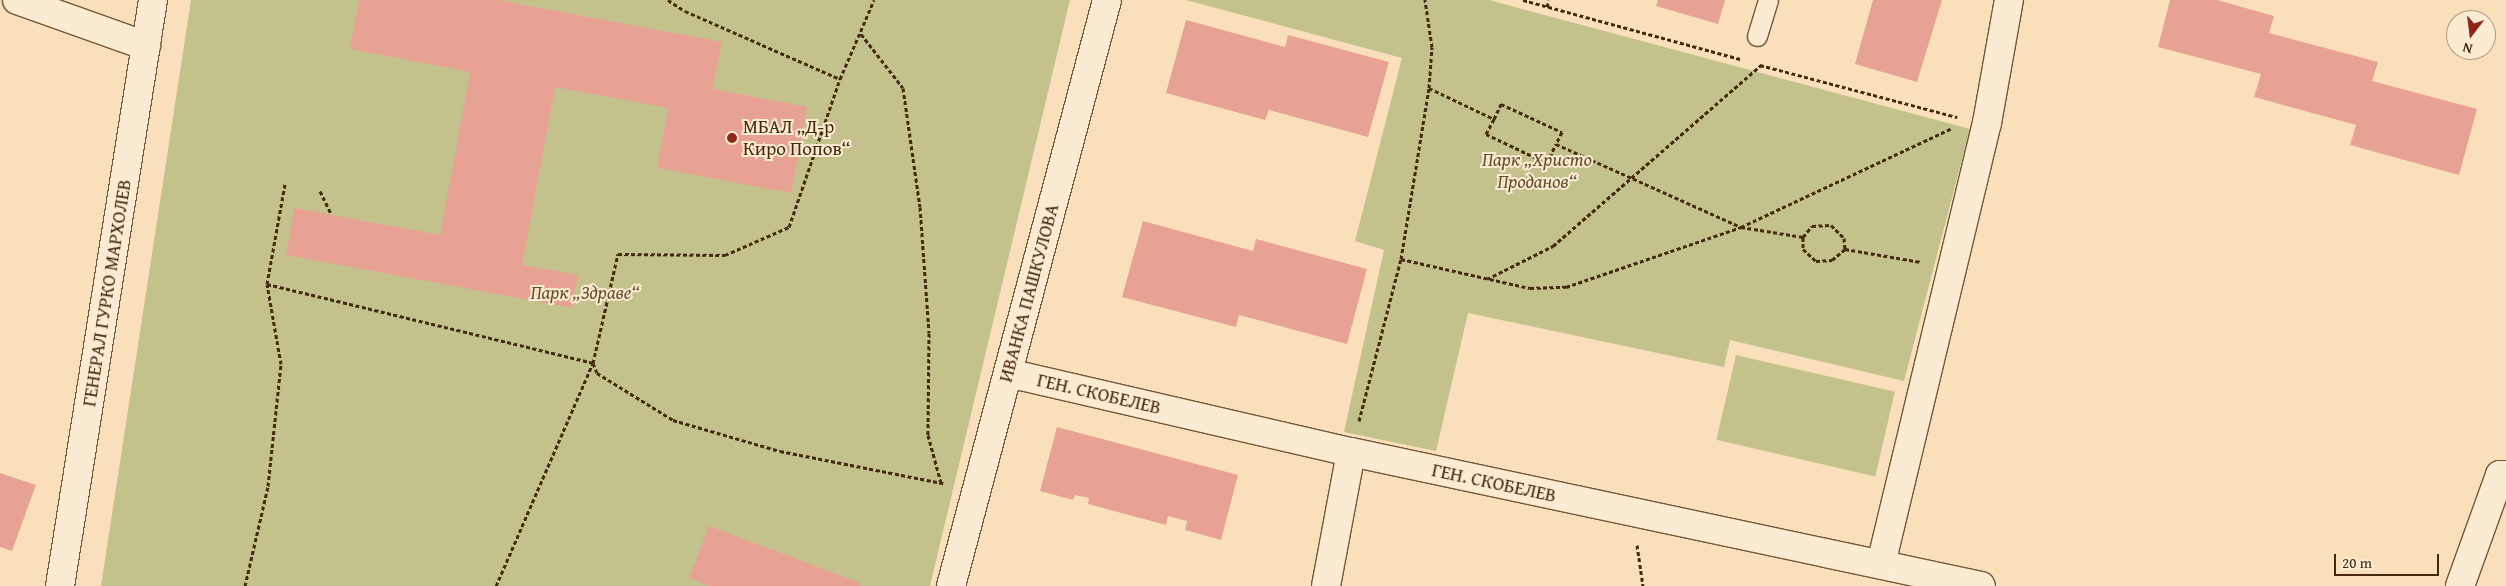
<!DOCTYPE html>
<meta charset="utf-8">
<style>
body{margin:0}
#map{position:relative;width:2506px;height:586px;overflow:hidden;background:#f9e0ba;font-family:"Gentium Book Plus",serif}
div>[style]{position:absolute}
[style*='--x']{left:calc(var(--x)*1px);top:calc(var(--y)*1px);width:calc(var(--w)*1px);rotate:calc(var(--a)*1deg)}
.green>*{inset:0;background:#c3c18c;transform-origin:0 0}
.building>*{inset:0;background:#e8a294}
.path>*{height:3px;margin-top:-1.5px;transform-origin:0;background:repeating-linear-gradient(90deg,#45290d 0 4px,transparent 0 6.5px)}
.roads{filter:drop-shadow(1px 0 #725738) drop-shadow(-1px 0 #725738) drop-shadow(0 1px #725738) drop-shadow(0 -1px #725738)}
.lane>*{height:19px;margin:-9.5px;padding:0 9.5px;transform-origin:9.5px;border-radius:9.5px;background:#fbebd2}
.street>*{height:28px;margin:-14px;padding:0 14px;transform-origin:14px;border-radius:14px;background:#fbebd2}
.dots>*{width:14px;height:14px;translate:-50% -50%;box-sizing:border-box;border:2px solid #fbebd2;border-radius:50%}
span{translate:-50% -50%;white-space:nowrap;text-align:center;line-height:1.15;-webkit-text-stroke:4px #fbebd2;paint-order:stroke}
.poi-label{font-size:19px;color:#45290d}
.left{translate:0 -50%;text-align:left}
.park-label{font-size:19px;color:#644f2d;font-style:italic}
.street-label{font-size:19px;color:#45290d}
.north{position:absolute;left:2446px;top:10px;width:50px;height:50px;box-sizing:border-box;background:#fbebd2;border:1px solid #b29d83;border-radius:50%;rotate:195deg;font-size:14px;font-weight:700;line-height:20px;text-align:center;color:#45290d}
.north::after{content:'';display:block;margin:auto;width:18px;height:22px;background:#8f2418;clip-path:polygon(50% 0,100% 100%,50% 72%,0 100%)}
.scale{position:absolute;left:2334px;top:554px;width:105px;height:22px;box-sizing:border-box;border:2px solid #45290d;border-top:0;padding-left:6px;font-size:15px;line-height:18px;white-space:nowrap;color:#45290d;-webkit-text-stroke:4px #fbebd2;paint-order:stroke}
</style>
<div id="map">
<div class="green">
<div style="clip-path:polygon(191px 0,1070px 0,930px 586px,101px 586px)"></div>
<div style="clip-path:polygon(1186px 0,1489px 0,1970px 129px,1904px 381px,1730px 340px,1724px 367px,1468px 313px,1436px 451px,1344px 432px,1384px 250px,1355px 241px,1402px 58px)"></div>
<div style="left:1736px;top:355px;width:163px;height:87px;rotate:13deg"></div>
</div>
<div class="building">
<div style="clip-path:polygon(359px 0,498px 0,722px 42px,712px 89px,807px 107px,791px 193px,657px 168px,668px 108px,555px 87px,522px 265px,578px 275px,572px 308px,286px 255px,294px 208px,440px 235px,470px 72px,350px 49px)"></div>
<div style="clip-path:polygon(1658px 0,1725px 0,1718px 24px,1656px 6px)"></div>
<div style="clip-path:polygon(1873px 0,1942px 0,1917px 82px,1855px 64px)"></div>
<div style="clip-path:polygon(2170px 0,2217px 0,2274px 16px,2269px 33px,2378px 62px,2372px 81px,2477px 109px,2459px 175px,2350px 145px,2356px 125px,2254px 97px,2261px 74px,2158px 47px)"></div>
<div style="clip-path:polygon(1186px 20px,1285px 47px,1288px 35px,1389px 62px,1368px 137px,1269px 110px,1265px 120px,1166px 93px)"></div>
<div style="clip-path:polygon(1143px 221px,1253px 251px,1256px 239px,1367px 269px,1347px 344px,1239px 315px,1236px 327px,1122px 297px)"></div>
<div style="clip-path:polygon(1057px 427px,1238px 475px,1221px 540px,1185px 530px,1187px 521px,1168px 516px,1166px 525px,1088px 504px,1089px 498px,1075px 495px,1073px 500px,1040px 491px)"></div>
<div style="clip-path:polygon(0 473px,36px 485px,12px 551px,0 547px)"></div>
<div style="clip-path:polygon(709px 526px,860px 583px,859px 586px,709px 586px,689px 578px)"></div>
</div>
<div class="path">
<div style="--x:668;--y:0;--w:20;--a:33"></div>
<div style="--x:685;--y:11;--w:169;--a:23.7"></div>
<div style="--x:1523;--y:0;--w:225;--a:15.2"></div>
<div style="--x:1547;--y:7;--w:7;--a:-74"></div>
<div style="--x:861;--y:34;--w:68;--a:52.1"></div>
<div style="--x:903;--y:88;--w:120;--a:81.9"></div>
<div style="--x:920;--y:207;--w:126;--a:85.9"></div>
<div style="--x:929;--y:333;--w:102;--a:90.6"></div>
<div style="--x:928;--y:435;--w:50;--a:74.8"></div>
<div style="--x:1760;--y:65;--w:204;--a:14.8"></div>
<div style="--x:1429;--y:88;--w:72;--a:25.5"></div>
<div style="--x:1494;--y:119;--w:17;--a:118"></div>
<div style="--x:1486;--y:134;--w:68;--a:25.4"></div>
<div style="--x:1547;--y:163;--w:21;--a:-65"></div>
<div style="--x:1556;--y:144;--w:203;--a:24.2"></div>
<div style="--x:1741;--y:227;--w:63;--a:9.2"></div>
<div style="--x:1803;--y:237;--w:12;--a:90"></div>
<div style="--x:1803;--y:249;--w:18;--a:43"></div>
<div style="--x:1816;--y:261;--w:16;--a:-4"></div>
<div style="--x:1832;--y:260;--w:17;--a:-40"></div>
<div style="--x:1845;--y:249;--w:77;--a:9.7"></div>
<div style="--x:1494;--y:119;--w:17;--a:-65"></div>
<div style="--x:1501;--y:104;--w:67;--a:24.7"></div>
<div style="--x:1562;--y:132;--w:13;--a:117"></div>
<div style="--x:320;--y:191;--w:25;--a:64"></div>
<div style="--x:1803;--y:237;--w:14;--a:-51"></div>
<div style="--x:1812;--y:226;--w:19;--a:-3"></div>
<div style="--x:1831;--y:225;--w:18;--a:45"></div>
<div style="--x:1844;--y:238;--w:11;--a:85"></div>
<div style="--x:1401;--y:259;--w:132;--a:12.7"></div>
<div style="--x:1530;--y:288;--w:36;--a:-2"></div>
<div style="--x:1566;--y:287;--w:185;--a:-18.9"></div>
<div style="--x:1741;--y:227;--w:233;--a:-25.1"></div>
<div style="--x:1487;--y:279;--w:74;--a:-26.6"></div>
<div style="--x:1553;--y:246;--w:276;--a:-41"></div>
<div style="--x:267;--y:284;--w:335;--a:13.6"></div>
<div style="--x:593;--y:363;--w:11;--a:68"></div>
<div style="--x:597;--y:373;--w:89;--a:31.7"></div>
<div style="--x:673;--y:420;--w:111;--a:16.2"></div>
<div style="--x:780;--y:451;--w:169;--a:11.2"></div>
<div style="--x:1359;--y:421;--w:167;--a:-75.5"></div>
<div style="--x:1401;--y:259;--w:173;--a:-80.7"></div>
<div style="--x:1429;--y:88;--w:41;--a:-85.8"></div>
<div style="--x:1432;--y:47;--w:48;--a:-98.5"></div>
<div style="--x:1637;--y:545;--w:41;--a:81.7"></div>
<div style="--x:245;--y:586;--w:103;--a:-77"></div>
<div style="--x:268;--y:486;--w:123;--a:-83.9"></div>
<div style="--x:281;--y:364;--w:81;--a:-99.9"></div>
<div style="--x:267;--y:284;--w:102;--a:-79.8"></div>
<div style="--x:496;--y:586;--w:243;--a:-66.5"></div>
<div style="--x:593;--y:363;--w:112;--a:-77.1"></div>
<div style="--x:618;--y:254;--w:107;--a:0.5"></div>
<div style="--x:725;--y:255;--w:70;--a:-23.6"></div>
<div style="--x:789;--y:227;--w:157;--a:-71"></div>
<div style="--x:840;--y:79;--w:86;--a:-66.7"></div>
</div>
<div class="roads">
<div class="lane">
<div style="--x:1757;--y:36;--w:38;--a:-73"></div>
</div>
<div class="street">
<div style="--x:17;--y:0;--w:137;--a:19.6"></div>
<div style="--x:1008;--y:373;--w:352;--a:13"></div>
<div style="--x:1351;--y:452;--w:644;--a:12.01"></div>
<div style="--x:1881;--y:564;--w:454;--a:-76.5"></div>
<div style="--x:1987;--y:123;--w:125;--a:-79.9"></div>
<div style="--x:60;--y:586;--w:593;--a:-80.98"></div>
<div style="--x:951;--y:586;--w:606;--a:-75.09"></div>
<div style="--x:1326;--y:586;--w:136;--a:-79.4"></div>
<div style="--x:2460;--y:586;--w:118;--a:-70.2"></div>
<div style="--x:2500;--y:475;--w:6;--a:0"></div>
</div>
</div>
<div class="dots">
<div style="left:732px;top:138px;background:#8f2418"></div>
</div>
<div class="poi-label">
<span class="left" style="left:743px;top:138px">МБАЛ „Д-р<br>Киро Попов“</span>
</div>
<div class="park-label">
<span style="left:1537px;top:171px">Парк „Христо<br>Проданов“</span>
<span style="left:585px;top:293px">Парк „Здраве“</span>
</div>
<div class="street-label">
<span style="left:107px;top:293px;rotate:-81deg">ГЕНЕРАЛ ГУРКО МАРХОЛЕВ</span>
<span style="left:1029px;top:293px;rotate:-75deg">ИВАНКА ПАШКУЛОВА</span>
<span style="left:1099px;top:394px;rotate:13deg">ГЕН. СКОБЕЛЕВ</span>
<span style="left:1494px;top:483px;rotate:12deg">ГЕН. СКОБЕЛЕВ</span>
</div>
<div class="north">N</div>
<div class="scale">20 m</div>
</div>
